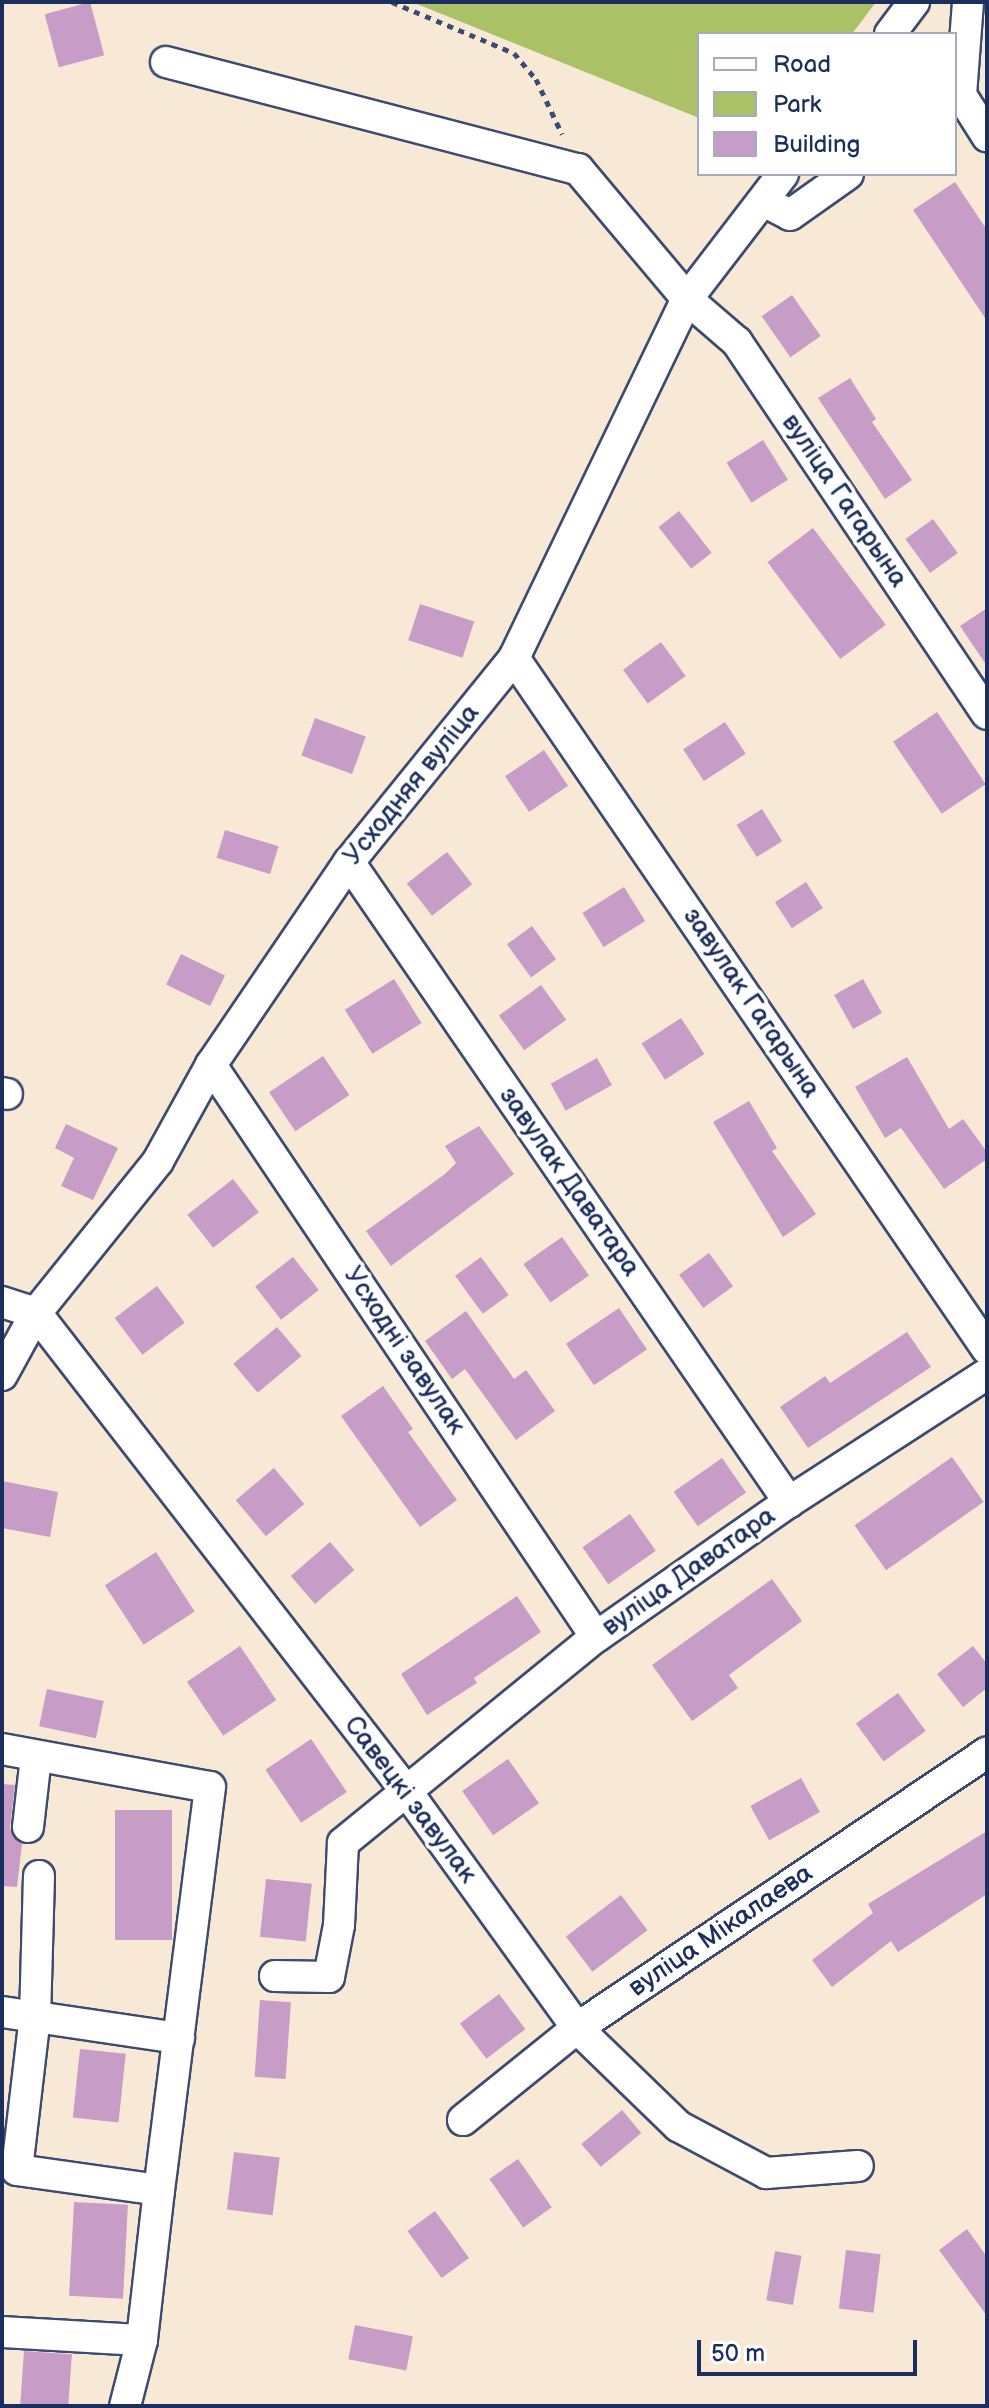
<!DOCTYPE html>
<meta charset="utf-8">
<style>
body{margin:0}
#map{position:relative;width:989px;height:2408px;overflow:hidden;background:#f8e9d7;font-family:"Balsamiq Sans",sans-serif}
div>[style]{position:absolute}
[style*='--x']{left:calc(var(--x)*1px);top:calc(var(--y)*1px);width:calc(var(--w)*1px);rotate:calc(var(--a)*1deg)}
.green>*{inset:0;background:#aac166}
.building>*{inset:0;background:#c79dc7;transform-origin:0 0}
.path>*{height:5px;margin-top:-2.5px;transform-origin:0;background:repeating-linear-gradient(90deg,#3c4b70 0 6px,transparent 0 12px)}
.roads{filter:drop-shadow(2px 0 #3c4b70) drop-shadow(-2px 0 #3c4b70) drop-shadow(0 2px #3c4b70) drop-shadow(0 -2px #3c4b70)}
.minor>*{height:30px;margin:-15px;padding:0 15px;transform-origin:15px;border-radius:15px;background:#fff}
span{translate:-50% -50%;white-space:nowrap;text-align:center;line-height:1.15;-webkit-text-stroke:7px #fff;paint-order:stroke}
.street-label{font-size:26px;color:#1b2f5e}
.frame{position:absolute;inset:0;border:4px solid #1b2f5e;pointer-events:none}
.legend{position:absolute;left:697px;top:32px;width:260px;height:144px;box-sizing:border-box;background:#fff;border:2px solid #a4acbf;margin:0;padding:10px 14px;list-style:none;font-size:24px;color:#1b2f5e}
.legend li{display:flex;align-items:center;gap:16px;height:40px}
.legend b{width:40px;border:2px solid #a4acbf}
.scale{position:absolute;left:697px;top:2340px;width:220px;height:36px;box-sizing:border-box;border:4px solid #1b2f5e;border-top:0;padding-left:10px;font-size:24px;line-height:28px;white-space:nowrap;color:#1b2f5e;-webkit-text-stroke:6px #fff;paint-order:stroke}
</style>
<div id="map">
<div class="green">
<div style="clip-path:polygon(412px 2px,876px 2px,852px 34px,699px 34px,699px 118px)"></div>
</div>
<div class="building">
<div style="left:90px;top:2px;width:55px;height:47px;rotate:75deg"></div>
<div style="clip-path:polygon(955px 182px,987px 230px,987px 321px,913px 210px)"></div>
<div style="left:792px;top:295px;width:50px;height:37px;rotate:55deg"></div>
<div style="clip-path:polygon(850px 378px,876px 419px,872px 422px,912px 480px,885px 499px,818px 398px)"></div>
<div style="left:763px;top:440px;width:47px;height:43px;rotate:58deg"></div>
<div style="left:679px;top:511px;width:53px;height:26px;rotate:52deg"></div>
<div style="left:933px;top:519px;width:42px;height:34px;rotate:54deg"></div>
<div style="left:813px;top:528px;width:121px;height:57px;rotate:53deg"></div>
<div style="left:420px;top:604px;width:57px;height:38px;rotate:18deg"></div>
<div style="clip-path:polygon(987px 608px,987px 666px,960px 626px)"></div>
<div style="left:661px;top:642px;width:42px;height:47px;rotate:54deg"></div>
<div style="left:937px;top:712px;width:87px;height:53px;rotate:56deg"></div>
<div style="left:315px;top:718px;width:54px;height:40px;rotate:20deg"></div>
<div style="left:725px;top:722px;width:38px;height:50px;rotate:57deg"></div>
<div style="left:544px;top:750px;width:43px;height:47px;rotate:56deg"></div>
<div style="left:762px;top:809px;width:38px;height:30px;rotate:58deg"></div>
<div style="left:225px;top:830px;width:56px;height:29px;rotate:17deg"></div>
<div style="left:447px;top:852px;width:41px;height:51px;rotate:52deg"></div>
<div style="left:806px;top:882px;width:31px;height:37px;rotate:57deg"></div>
<div style="left:624px;top:887px;width:40px;height:49px;rotate:58deg"></div>
<div style="left:532px;top:926px;width:41px;height:31px;rotate:54deg"></div>
<div style="left:181px;top:954px;width:49px;height:34px;rotate:26deg"></div>
<div style="left:394px;top:979px;width:52px;height:58px;rotate:58deg"></div>
<div style="left:863px;top:979px;width:39px;height:33px;rotate:61deg"></div>
<div style="left:541px;top:985px;width:43px;height:52px;rotate:54deg"></div>
<div style="left:681px;top:1018px;width:43px;height:47px;rotate:57deg"></div>
<div style="left:323px;top:1056px;width:47px;height:65px;rotate:56deg"></div>
<div style="clip-path:polygon(907px 1057px,949px 1129px,963px 1119px,987px 1152px,987px 1159px,944px 1189px,901px 1128px,885px 1138px,855px 1087px)"></div>
<div style="left:597px;top:1058px;width:31px;height:53px;rotate:61deg"></div>
<div style="clip-path:polygon(749px 1101px,777px 1148px,772px 1151px,816px 1214px,783px 1237px,713px 1122px)"></div>
<div style="clip-path:polygon(66px 1124px,118px 1148px,93px 1200px,61px 1186px,74px 1158px,55px 1148px)"></div>
<div style="clip-path:polygon(479px 1126px,514px 1174px,391px 1266px,366px 1231px,445px 1174px,456px 1163px,445px 1146px)"></div>
<div style="left:233px;top:1179px;width:42px;height:58px;rotate:52deg"></div>
<div style="left:562px;top:1237px;width:47px;height:47px;rotate:55deg"></div>
<div style="left:709px;top:1253px;width:41px;height:37px;rotate:54deg"></div>
<div style="left:293px;top:1257px;width:42px;height:48px;rotate:52deg"></div>
<div style="left:481px;top:1257px;width:47px;height:32px;rotate:54deg"></div>
<div style="left:157px;top:1286px;width:46px;height:53px;rotate:53deg"></div>
<div style="left:619px;top:1308px;width:50px;height:64px;rotate:56deg"></div>
<div style="clip-path:polygon(466px 1311px,514px 1379px,526px 1370px,555px 1411px,516px 1440px,465px 1369px,452px 1379px,425px 1341px)"></div>
<div style="left:277px;top:1327px;width:38px;height:57px;rotate:50deg"></div>
<div style="clip-path:polygon(907px 1332px,931px 1367px,808px 1448px,780px 1407px,825px 1376px,830px 1383px)"></div>
<div style="clip-path:polygon(383px 1386px,413px 1429px,408px 1432px,457px 1500px,420px 1527px,341px 1416px)"></div>
<div style="left:952px;top:1457px;width:55px;height:119px;rotate:55deg"></div>
<div style="left:722px;top:1458px;width:42px;height:59px;rotate:55deg"></div>
<div style="left:274px;top:1468px;width:47px;height:50px;rotate:50deg"></div>
<div style="clip-path:polygon(2px 1481px,58px 1492px,50px 1537px,2px 1528px)"></div>
<div style="left:630px;top:1514px;width:45px;height:58px;rotate:55deg"></div>
<div style="left:330px;top:1542px;width:37px;height:52px;rotate:49deg"></div>
<div style="left:156px;top:1552px;width:71px;height:61px;rotate:57deg"></div>
<div style="clip-path:polygon(772px 1579px,802px 1621px,729px 1675px,738px 1688px,692px 1721px,652px 1665px)"></div>
<div style="clip-path:polygon(517px 1596px,541px 1632px,474px 1678px,477px 1683px,427px 1715px,401px 1674px)"></div>
<div style="left:240px;top:1646px;width:65px;height:64px;rotate:56deg"></div>
<div style="clip-path:polygon(973px 1646px,987px 1664px,987px 1688px,963px 1707px,937px 1674px)"></div>
<div style="left:47px;top:1689px;width:58px;height:38px;rotate:12deg"></div>
<div style="left:898px;top:1693px;width:47px;height:52px;rotate:54deg"></div>
<div style="left:311px;top:1739px;width:64px;height:55px;rotate:56deg"></div>
<div style="left:508px;top:1759px;width:54px;height:56px;rotate:55deg"></div>
<div style="left:801px;top:1778px;width:39px;height:58px;rotate:61deg"></div>
<div style="clip-path:polygon(2px 1784px,15px 1785px,10px 1826px,12px 1835px,22px 1844px,17px 1887px,2px 1886px)"></div>
<div style="left:115px;top:1810px;width:57px;height:130px"></div>
<div style="clip-path:polygon(987px 1831px,987px 1894px,898px 1952px,891px 1941px,832px 1987px,812px 1960px,873px 1913px,868px 1904px)"></div>
<div style="left:266px;top:1879px;width:46px;height:58px;rotate:6deg"></div>
<div style="left:621px;top:1895px;width:44px;height:69px;rotate:53deg"></div>
<div style="left:499px;top:1994px;width:44px;height:49px;rotate:53deg"></div>
<div style="left:260px;top:2000px;width:31px;height:77px;rotate:4deg"></div>
<div style="left:80px;top:2049px;width:46px;height:69px;rotate:6deg"></div>
<div style="left:622px;top:2110px;width:30px;height:53px;rotate:50deg"></div>
<div style="left:234px;top:2152px;width:46px;height:58px;rotate:7deg"></div>
<div style="left:518px;top:2159px;width:59px;height:35px;rotate:55deg"></div>
<div style="left:74px;top:2202px;width:54px;height:94px;rotate:3deg"></div>
<div style="left:435px;top:2211px;width:58px;height:34px;rotate:54deg"></div>
<div style="clip-path:polygon(967px 2229px,987px 2257px,987px 2316px,939px 2250px)"></div>
<div style="left:846px;top:2250px;width:35px;height:59px;rotate:7deg"></div>
<div style="left:775px;top:2251px;width:27px;height:50px;rotate:10deg"></div>
<div style="left:355px;top:2325px;width:59px;height:35px;rotate:11deg"></div>
<div style="left:24px;top:2351px;width:48px;height:55px;rotate:4deg"></div>
</div>
<div class="path">
<div style="--x:392;--y:2;--w:132;--a:22.7"></div>
<div style="--x:514;--y:53;--w:34;--a:50"></div>
<div style="--x:536;--y:79;--w:61;--a:64.7"></div>
</div>
<div class="roads">
<div class="minor">
<div style="--x:968;--y:2;--w:93;--a:94.3"></div>
<div style="--x:961;--y:95;--w:49;--a:57.6"></div>
<div style="--x:890;--y:34;--w:40;--a:-53"></div>
<div style="--x:166;--y:62;--w:426;--a:14.6"></div>
<div style="--x:578;--y:169;--w:170;--a:50"></div>
<div style="--x:687;--y:299;--w:66;--a:40.7"></div>
<div style="--x:737;--y:342;--w:448;--a:56.1"></div>
<div style="--x:763;--y:201;--w:30;--a:27"></div>
<div style="--x:790;--y:215;--w:71;--a:-35.3"></div>
<div style="--x:514;--y:658;--w:837;--a:55.61"></div>
<div style="--x:349;--y:862;--w:777;--a:55.49"></div>
<div style="--x:211;--y:1065;--w:689;--a:56.06"></div>
<div style="--x:2;--y:1093;--w:5;--a:11"></div>
<div style="--x:2;--y:1302;--w:36;--a:18"></div>
<div style="--x:36;--y:1313;--w:606;--a:52.24"></div>
<div style="--x:407;--y:1792;--w:291;--a:54.2"></div>
<div style="--x:577;--y:2028;--w:141;--a:44.1"></div>
<div style="--x:678;--y:2126;--w:100;--a:28.1"></div>
<div style="--x:766;--y:2173;--w:92;--a:-4.4"></div>
<div style="--x:2;--y:1375;--w:71;--a:-61.3"></div>
<div style="--x:36;--y:1313;--w:195;--a:-51.2"></div>
<div style="--x:158;--y:1161;--w:110;--a:-61.1"></div>
<div style="--x:211;--y:1065;--w:245;--a:-55.8"></div>
<div style="--x:349;--y:862;--w:262;--a:-51"></div>
<div style="--x:514;--y:658;--w:399;--a:-64.3"></div>
<div style="--x:687;--y:299;--w:158;--a:-52.5"></div>
<div style="--x:2;--y:1749;--w:211;--a:10.4"></div>
<div style="--x:210;--y:1787;--w:406;--a:97.2"></div>
<div style="--x:28;--y:1827;--w:70;--a:-83.5"></div>
<div style="--x:39;--y:1876;--w:140;--a:91.6"></div>
<div style="--x:35;--y:2016;--w:155;--a:96.7"></div>
<div style="--x:17;--y:2170;--w:143;--a:8"></div>
<div style="--x:159;--y:2190;--w:151;--a:96.5"></div>
<div style="--x:142;--y:2340;--w:68;--a:104.4"></div>
<div style="--x:275;--y:1976;--w:54;--a:1.1"></div>
<div style="--x:329;--y:1977;--w:53;--a:-79.1"></div>
<div style="--x:339;--y:1925;--w:82;--a:-87.2"></div>
<div style="--x:343;--y:1843;--w:326;--a:-39.2"></div>
<div style="--x:596;--y:1637;--w:236;--a:-35"></div>
<div style="--x:789;--y:1502;--w:236;--a:-32.9"></div>
<div style="--x:2;--y:2012;--w:179;--a:8.4"></div>
<div style="--x:463;--y:2120;--w:146;--a:-38.9"></div>
<div style="--x:577;--y:2028;--w:494;--a:-33.9"></div>
<div style="--x:2;--y:2332;--w:140;--a:3.3"></div>
</div>
</div>
<div class="street-label">
<span style="left:844px;top:501px;rotate:56deg">вуліца Гагарына</span>
<span style="left:412px;top:785px;rotate:-51deg">Усходняя вуліца</span>
<span style="left:751px;top:1003px;rotate:56deg">завулак Гагарына</span>
<span style="left:569px;top:1182px;rotate:55deg">завулак Даватара</span>
<span style="left:404px;top:1351px;rotate:56deg">Усходні завулак</span>
<span style="left:689px;top:1572px;rotate:-35deg">вуліца Даватара</span>
<span style="left:410px;top:1800px;rotate:53deg">Савецкі завулак</span>
<span style="left:721px;top:1931px;rotate:-34deg">вуліца Мікалаева</span>
</div>
<div class="frame"></div>
<ul class="legend">
<li><b style="height:10px;background:#fff"></b>Road</li>
<li><b style="height:22px;background:#aac166"></b>Park</li>
<li><b style="height:22px;background:#c79dc7"></b>Building</li>
</ul>
<div class="scale">50 m</div>
</div>
